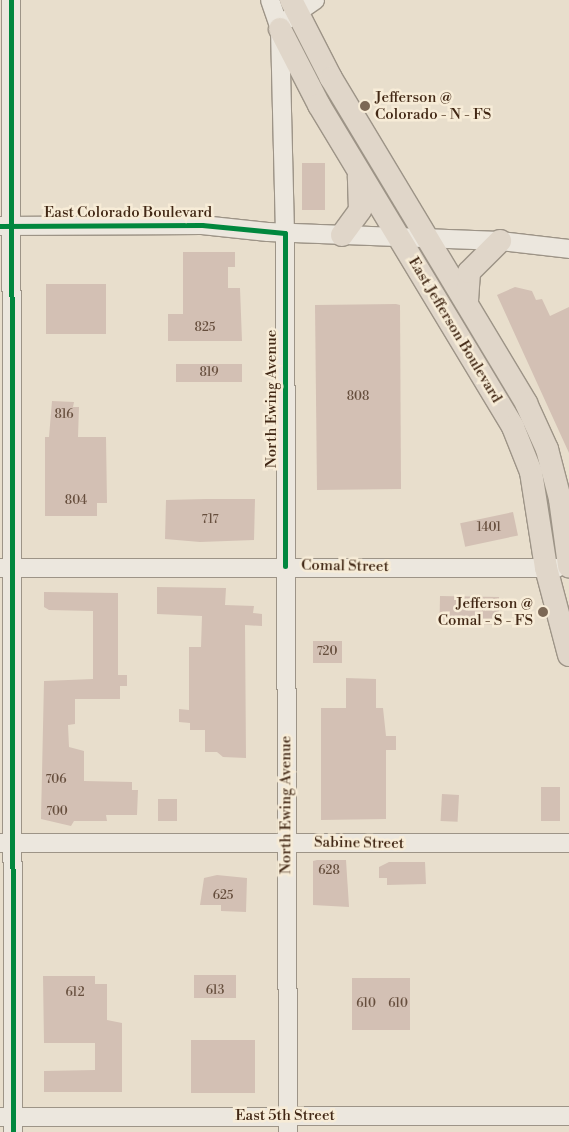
<!DOCTYPE html>
<style>
body{margin:0}
#map{position:relative;width:569px;height:1132px;overflow:hidden;background:#e8decc;font-family:"Libre Bodoni",serif}
div>[style]{position:absolute}
[style*='--x']{left:calc(var(--x)*1px);top:calc(var(--y)*1px);width:calc(var(--w)*1px);rotate:calc(var(--a)*1deg)}
.building>*{inset:0;background:#d3c0b4;transform-origin:0 0}
.roads{filter:drop-shadow(1px 0 #9d9487) drop-shadow(-1px 0 #9d9487) drop-shadow(0 1px #9d9487) drop-shadow(0 -1px #9d9487)}
.minor>*{height:18px;margin:-9px;padding:0 9px;transform-origin:9px;border-radius:9px;background:#ece7de}
.major>*{height:22px;margin:-11px;padding:0 11px;transform-origin:11px;border-radius:11px;background:#e0d6c9}
.cycleway>*{height:5px;margin:-2.5px;padding:0 2.5px;transform-origin:2.5px;border-radius:2.5px;background:#00873e}
.dots>*{width:14px;height:14px;translate:-50% -50%;box-sizing:border-box;border:2px solid #f7ecd7;border-radius:50%}
span{translate:-50% -50%;white-space:nowrap;text-align:center;line-height:1.15;-webkit-text-stroke:5px #f7ecd7;paint-order:stroke}
.number-label{font-size:12px;color:#664e3d}
.number-label span{-webkit-text-stroke-width:0}
.poi-label{font-size:15px;color:#422815}
.left{translate:0 -50%;text-align:left}
.right{translate:-100% -50%;text-align:right}
.street-label{font-size:15px;color:#422815}
</style>
<div id="map">
<div class="building">
<div style="left:302px;top:163px;width:23px;height:47px"></div>
<div style="clip-path:polygon(183px 252px,235px 252px,235px 267px,228px 267px,228px 288px,240px 288px,242px 341px,168px 341px,168px 314px,183px 314px)"></div>
<div style="left:46px;top:284px;width:60px;height:50px"></div>
<div style="clip-path:polygon(515px 287px,532px 291px,536px 300px,542px 299px,550px 316px,569px 307px,569px 453px,497px 295px)"></div>
<div style="clip-path:polygon(396px 304px,400px 305px,401px 489px,317px 490px,315px 305px)"></div>
<div style="left:176px;top:364px;width:66px;height:18px"></div>
<div style="clip-path:polygon(52px 401px,74px 402px,73px 407px,79px 407px,78px 437px,106px 437px,107px 503px,97px 503px,97px 516px,45px 516px,45px 437px,49px 437px)"></div>
<div style="clip-path:polygon(206px 499px,255px 499px,254px 540px,200px 542px,165px 539px,166px 500px)"></div>
<div style="left:513px;top:512px;width:24px;height:54px;rotate:78deg"></div>
<div style="clip-path:polygon(157px 587px,226px 588px,225px 605px,254px 606px,253px 613px,262px 614px,262px 626px,245px 625px,246px 758px,223px 757px,217px 752px,205px 752px,205px 730px,190px 730px,190px 723px,179px 722px,179px 709px,189px 710px,189px 647px,201px 647px,202px 616px,157px 614px)"></div>
<div style="clip-path:polygon(44px 592px,118px 593px,118px 675px,127px 675px,127px 686px,120px 686px,120px 699px,75px 699px,75px 724px,68px 725px,69px 747px,84px 751px,84px 781px,132px 782px,132px 790px,138px 790px,137px 815px,106px 815px,107px 821px,74px 821px,71px 826px,41px 819px,44px 681px,93px 679px,93px 611px,49px 610px,44px 607px)"></div>
<div style="left:440px;top:596px;width:59px;height:28px;rotate:1deg"></div>
<div style="left:313px;top:641px;width:29px;height:22px"></div>
<div style="clip-path:polygon(346px 678px,376px 679px,376px 708px,383px 708px,386px 736px,396px 736px,396px 750px,386px 750px,386px 819px,321px 820px,321px 708px,346px 708px)"></div>
<div style="left:541px;top:787px;width:19px;height:34px"></div>
<div style="left:442px;top:794px;width:17px;height:27px;rotate:3deg"></div>
<div style="left:158px;top:799px;width:19px;height:22px"></div>
<div style="clip-path:polygon(317px 860px,346px 860px,349px 907px,313px 905px,313px 861px)"></div>
<div style="clip-path:polygon(389px 862px,425px 862px,426px 884px,387px 885px,387px 878px,379px 878px,379px 867px)"></div>
<div style="clip-path:polygon(217px 875px,247px 878px,246px 912px,221px 911px,221px 905px,200px 905px,204px 878px)"></div>
<div style="left:194px;top:975px;width:42px;height:23px"></div>
<div style="clip-path:polygon(43px 976px,95px 976px,95px 984px,107px 984px,107px 1020px,122px 1023px,122px 1092px,44px 1092px,44px 1071px,95px 1070px,95px 1043px,44px 1043px)"></div>
<div style="left:352px;top:978px;width:58px;height:52px"></div>
<div style="left:191px;top:1040px;width:64px;height:53px"></div>
</div>
<div class="roads">
<div class="minor">
<div style="--x:11;--y:0;--w:1132;--a:89.9"></div>
<div style="--x:270;--y:0;--w:31;--a:71"></div>
<div style="--x:280;--y:29;--w:204;--a:88.6"></div>
<div style="--x:285;--y:233;--w:899;--a:89.81"></div>
<div style="--x:288;--y:19;--w:33;--a:-35"></div>
<div style="--x:0;--y:226;--w:202;--a:-0.3"></div>
<div style="--x:202;--y:225;--w:66;--a:6.1"></div>
<div style="--x:268;--y:232;--w:232;--a:2.2"></div>
<div style="--x:500;--y:241;--w:69;--a:6.6"></div>
<div style="--x:0;--y:568;--w:557;--a:0"></div>
<div style="--x:0;--y:843;--w:569;--a:0"></div>
<div style="--x:0;--y:1117;--w:569;--a:-0.1"></div>
</div>
<div class="major">
<div style="--x:291;--y:0;--w:88;--a:62.9"></div>
<div style="--x:331;--y:78;--w:379;--a:59"></div>
<div style="--x:526;--y:403;--w:51;--a:65.5"></div>
<div style="--x:547;--y:449;--w:52;--a:75.4"></div>
<div style="--x:560;--y:499;--w:68;--a:82.3"></div>
<div style="--x:280;--y:29;--w:85;--a:62.8"></div>
<div style="--x:319;--y:105;--w:376;--a:58.9"></div>
<div style="--x:513;--y:427;--w:48;--a:68.2"></div>
<div style="--x:531;--y:472;--w:97;--a:81.1"></div>
<div style="--x:546;--y:568;--w:90;--a:75.2"></div>
<div style="--x:342;--y:235;--w:31;--a:-54"></div>
<div style="--x:360;--y:210;--w:34;--a:-92"></div>
<div style="--x:467;--y:301;--w:29;--a:-86"></div>
<div style="--x:469;--y:272;--w:44;--a:-45"></div>
</div>
</div>
<div class="cycleway">
<div style="--x:11;--y:0;--w:1132;--a:89.9"></div>
<div style="--x:0;--y:226;--w:202;--a:-0.3"></div>
<div style="--x:202;--y:225;--w:83;--a:5.5"></div>
<div style="--x:285;--y:233;--w:333;--a:90"></div>
</div>
<div class="dots">
<div style="left:365px;top:106px;background:#7c6855"></div>
<div style="left:543px;top:612px;background:#7c6855"></div>
</div>
<div class="number-label">
<span style="left:205px;top:328px">825</span>
<span style="left:209px;top:373px">819</span>
<span style="left:358px;top:397px">808</span>
<span style="left:64px;top:415px">816</span>
<span style="left:76px;top:501px">804</span>
<span style="left:210px;top:520px">717</span>
<span style="left:489px;top:528px">1401</span>
<span style="left:327px;top:652px">720</span>
<span style="left:56px;top:780px">706</span>
<span style="left:57px;top:812px">700</span>
<span style="left:329px;top:871px">628</span>
<span style="left:223px;top:896px">625</span>
<span style="left:215px;top:991px">613</span>
<span style="left:75px;top:993px">612</span>
<span style="left:366px;top:1004px">610</span>
<span style="left:398px;top:1004px">610</span>
</div>
<div class="poi-label">
<span class="left" style="left:375px;top:106px">Jefferson @<br>Colorado - N - FS</span>
<span class="right" style="left:533px;top:612px">Jefferson @<br>Comal - S - FS</span>
</div>
<div class="street-label">
<span style="left:128px;top:213px">East Colorado Boulevard</span>
<span style="left:455px;top:330px;rotate:59deg">East Jefferson Boulevard</span>
<span style="left:272px;top:399px;rotate:-90deg">North Ewing Avenue</span>
<span style="left:345px;top:566px;rotate:1deg">Comal Street</span>
<span style="left:286px;top:805px;rotate:-90deg">North Ewing Avenue</span>
<span style="left:359px;top:843px;rotate:1deg">Sabine Street</span>
<span style="left:285px;top:1116px">East 5th Street</span>
</div>
</div>
